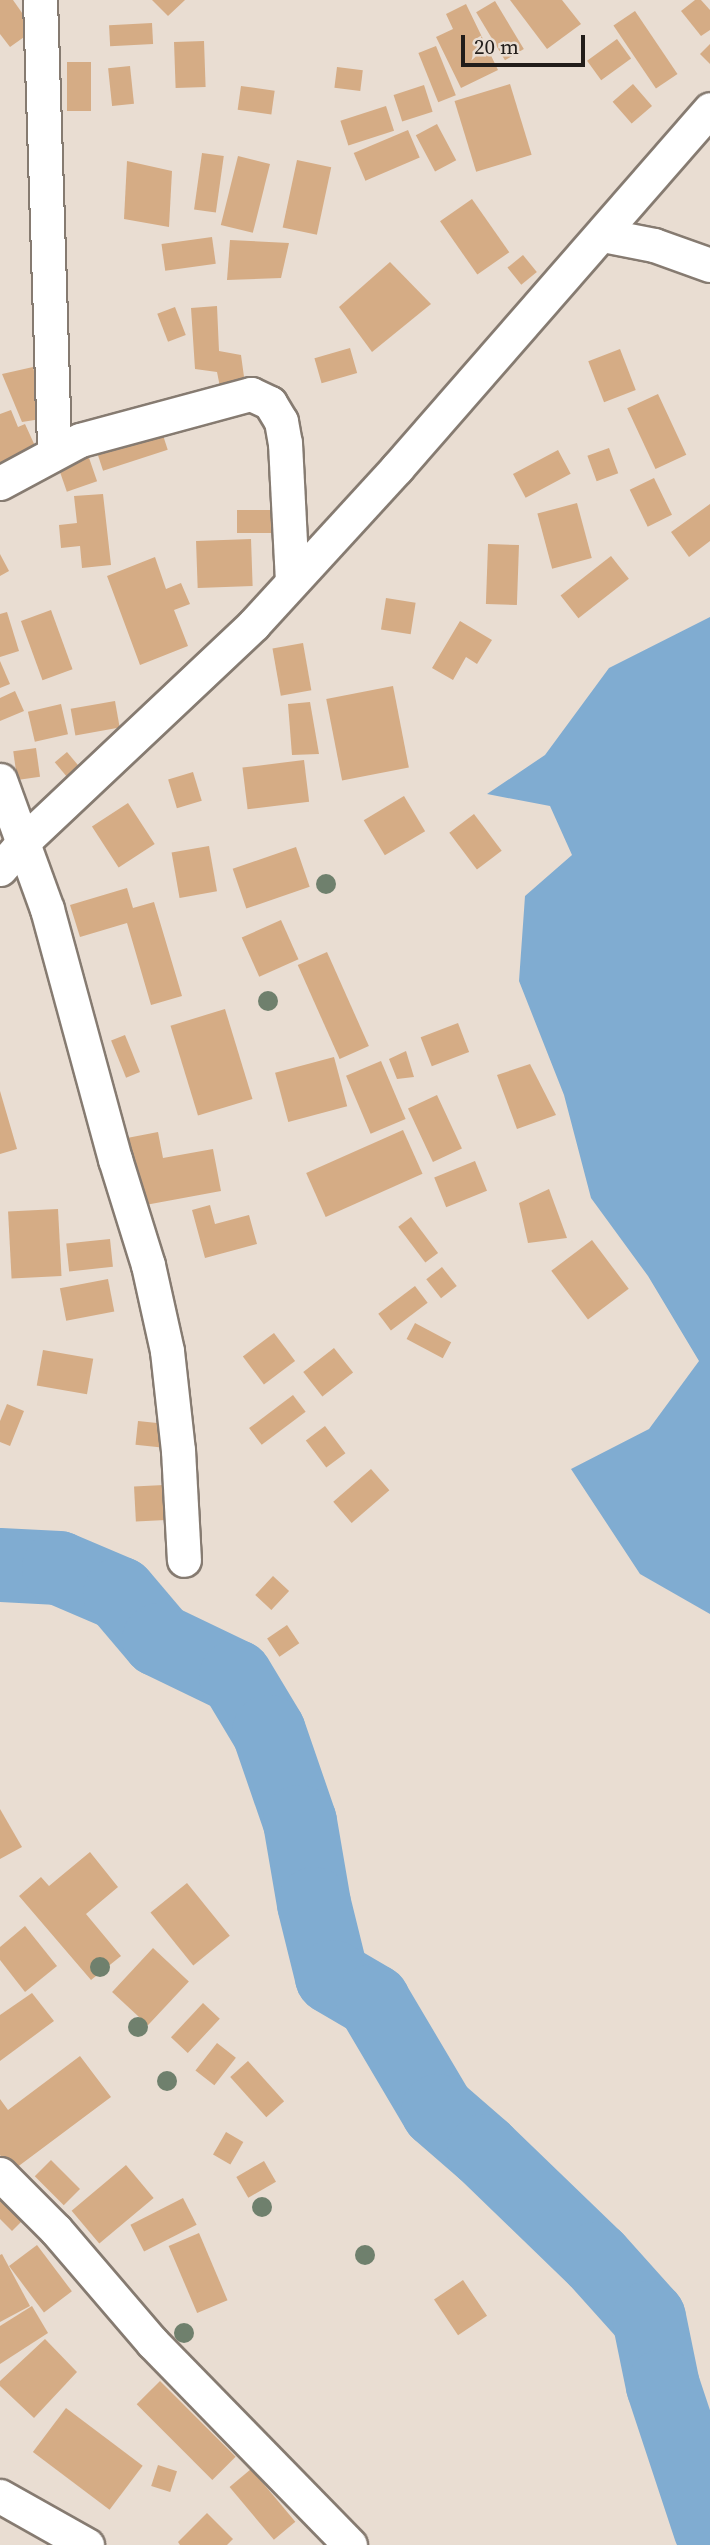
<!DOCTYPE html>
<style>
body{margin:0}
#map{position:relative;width:710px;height:2545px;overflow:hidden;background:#e9ddd2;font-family:"Source Serif 4",serif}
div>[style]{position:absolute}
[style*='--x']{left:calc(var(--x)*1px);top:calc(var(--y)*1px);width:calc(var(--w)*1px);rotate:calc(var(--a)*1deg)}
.water>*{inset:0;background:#80acd1}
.river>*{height:74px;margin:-37px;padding:0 37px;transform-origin:37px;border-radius:37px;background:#80acd1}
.building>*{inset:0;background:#d5ac85;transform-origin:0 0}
.roads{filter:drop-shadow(2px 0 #867b71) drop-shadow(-2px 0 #867b71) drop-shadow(0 2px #867b71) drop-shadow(0 -2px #867b71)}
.street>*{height:33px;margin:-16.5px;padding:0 16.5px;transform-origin:16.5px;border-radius:16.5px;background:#fff}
.trees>*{width:20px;height:20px;margin:-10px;border-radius:50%;background:#6f806d}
span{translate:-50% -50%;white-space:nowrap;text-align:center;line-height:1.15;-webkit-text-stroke:6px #e9ddd2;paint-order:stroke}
.scale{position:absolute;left:461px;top:35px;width:124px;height:32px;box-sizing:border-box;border:4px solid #221d1a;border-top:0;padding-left:9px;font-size:21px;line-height:24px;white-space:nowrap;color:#221d1a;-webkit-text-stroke:5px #e9ddd2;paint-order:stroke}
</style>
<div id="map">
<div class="water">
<div style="clip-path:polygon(710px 617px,710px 1614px,640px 1574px,571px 1469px,649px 1429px,699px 1361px,648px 1276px,591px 1198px,564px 1095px,519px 981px,525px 896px,572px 855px,550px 806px,487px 794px,545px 755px,609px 668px)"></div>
</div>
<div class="river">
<div style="--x:0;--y:1565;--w:59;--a:2.9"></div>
<div style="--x:59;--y:1568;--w:66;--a:23.1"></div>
<div style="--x:120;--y:1594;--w:60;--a:49.7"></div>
<div style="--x:159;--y:1640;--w:85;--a:25.7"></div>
<div style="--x:236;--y:1677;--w:64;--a:59"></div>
<div style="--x:269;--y:1732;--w:95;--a:71"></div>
<div style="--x:300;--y:1822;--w:83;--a:80.3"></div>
<div style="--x:314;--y:1904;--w:75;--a:76.1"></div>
<div style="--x:332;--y:1977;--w:48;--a:30.3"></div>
<div style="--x:373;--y:2001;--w:128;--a:59.4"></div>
<div style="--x:438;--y:2111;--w:61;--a:41"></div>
<div style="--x:484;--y:2151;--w:156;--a:44"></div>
<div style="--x:596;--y:2259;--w:79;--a:48.1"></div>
<div style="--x:649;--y:2318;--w:69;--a:78.4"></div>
<div style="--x:663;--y:2386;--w:150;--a:71.7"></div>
</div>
<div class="building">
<div style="clip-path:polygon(0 0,13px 0,34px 30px,10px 47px,0 34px)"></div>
<div style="clip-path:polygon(152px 0,185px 0,168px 16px)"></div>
<div style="clip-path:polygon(510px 0,562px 0,581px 24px,547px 49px)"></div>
<div style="clip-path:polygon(695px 0,701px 0,710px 10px,710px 30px,701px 36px,681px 11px)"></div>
<div style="left:495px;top:1px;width:56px;height:22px;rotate:59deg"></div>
<div style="clip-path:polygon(466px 4px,498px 70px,461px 88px,436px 37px,453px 29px,446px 14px)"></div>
<div style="left:635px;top:11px;width:76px;height:26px;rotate:56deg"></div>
<div style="left:152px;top:23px;width:21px;height:43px;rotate:87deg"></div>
<div style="left:617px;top:39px;width:24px;height:37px;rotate:54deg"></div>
<div style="left:204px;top:41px;width:46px;height:30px;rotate:88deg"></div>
<div style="clip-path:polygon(710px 44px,710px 64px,700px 54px)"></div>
<div style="left:436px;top:46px;width:53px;height:19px;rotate:68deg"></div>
<div style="left:67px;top:62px;width:24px;height:49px"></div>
<div style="left:130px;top:66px;width:38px;height:22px;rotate:84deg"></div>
<div style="left:337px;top:67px;width:26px;height:21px;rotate:7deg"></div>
<div style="left:510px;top:84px;width:74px;height:58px;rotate:73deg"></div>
<div style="left:633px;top:84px;width:29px;height:27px;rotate:49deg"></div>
<div style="left:424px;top:85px;width:28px;height:32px;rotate:72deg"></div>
<div style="left:241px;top:86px;width:34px;height:24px;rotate:8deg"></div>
<div style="left:386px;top:106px;width:26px;height:48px;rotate:72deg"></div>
<div style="left:437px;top:124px;width:41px;height:24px;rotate:62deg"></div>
<div style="left:408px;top:130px;width:30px;height:59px;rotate:67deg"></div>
<div style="left:202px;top:153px;width:22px;height:57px;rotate:8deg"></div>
<div style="left:238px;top:156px;width:33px;height:71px;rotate:14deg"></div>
<div style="left:297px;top:160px;width:35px;height:69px;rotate:12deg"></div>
<div style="clip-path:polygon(127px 161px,172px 171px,169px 227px,124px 219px)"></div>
<div style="left:472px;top:199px;width:65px;height:39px;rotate:55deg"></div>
<div style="left:212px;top:237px;width:27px;height:51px;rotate:82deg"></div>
<div style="clip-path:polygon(230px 240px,289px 243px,281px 278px,227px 280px)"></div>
<div style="left:523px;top:255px;width:22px;height:20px;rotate:51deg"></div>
<div style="clip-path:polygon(390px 262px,431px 304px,372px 352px,339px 307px)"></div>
<div style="clip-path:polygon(217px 306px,219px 351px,241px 355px,245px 384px,220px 387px,217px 372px,195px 369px,191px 308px)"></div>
<div style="left:175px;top:307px;width:30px;height:19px;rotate:69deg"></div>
<div style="left:350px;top:348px;width:26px;height:37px;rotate:74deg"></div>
<div style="left:620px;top:349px;width:44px;height:34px;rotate:69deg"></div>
<div style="clip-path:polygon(33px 367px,47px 418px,22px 422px,2px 374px)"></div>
<div style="left:658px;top:394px;width:67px;height:34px;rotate:65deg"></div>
<div style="clip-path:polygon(11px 410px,18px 427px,25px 424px,41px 459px,0 478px,0 414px)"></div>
<div style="left:160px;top:426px;width:25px;height:68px;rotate:72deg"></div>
<div style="left:609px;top:448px;width:27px;height:23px;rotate:70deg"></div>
<div style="left:558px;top:450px;width:27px;height:51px;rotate:62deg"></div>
<div style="left:87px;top:452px;width:31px;height:32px;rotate:71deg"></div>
<div style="left:654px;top:478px;width:41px;height:27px;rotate:64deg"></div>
<div style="clip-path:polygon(103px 494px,111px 565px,82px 568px,80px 546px,61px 548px,59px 525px,77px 523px,74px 496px)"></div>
<div style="left:577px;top:503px;width:57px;height:41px;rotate:75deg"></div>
<div style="clip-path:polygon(710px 504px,710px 541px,689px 557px,671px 532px)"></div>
<div style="left:237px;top:510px;width:43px;height:23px"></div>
<div style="left:251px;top:539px;width:47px;height:55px;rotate:88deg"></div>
<div style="left:488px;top:544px;width:31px;height:60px;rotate:2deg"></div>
<div style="clip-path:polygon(0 554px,9px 571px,0 576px)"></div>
<div style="left:611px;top:556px;width:29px;height:64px;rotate:52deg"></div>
<div style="clip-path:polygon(155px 557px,166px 589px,181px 583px,190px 604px,174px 610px,188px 646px,140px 665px,107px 576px)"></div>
<div style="left:386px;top:598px;width:30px;height:32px;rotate:9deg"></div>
<div style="left:51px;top:610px;width:63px;height:32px;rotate:70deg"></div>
<div style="clip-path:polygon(7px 612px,19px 651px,0 657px,0 614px)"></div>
<div style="clip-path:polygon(460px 621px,492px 640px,477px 664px,466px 657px,453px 680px,432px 668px)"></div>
<div style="left:303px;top:643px;width:48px;height:31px;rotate:80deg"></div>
<div style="clip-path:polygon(0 661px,10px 684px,0 688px)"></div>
<div style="left:393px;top:686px;width:83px;height:68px;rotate:79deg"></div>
<div style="clip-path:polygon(15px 691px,24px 711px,0 721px,0 698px)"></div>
<div style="left:115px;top:701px;width:27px;height:45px;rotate:80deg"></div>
<div style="clip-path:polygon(310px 702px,319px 754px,292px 755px,288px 704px)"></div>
<div style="left:61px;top:704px;width:31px;height:34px;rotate:77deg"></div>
<div style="left:36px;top:748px;width:29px;height:23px;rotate:82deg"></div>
<div style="left:67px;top:752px;width:26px;height:16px;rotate:50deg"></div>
<div style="left:304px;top:760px;width:42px;height:62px;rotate:83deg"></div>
<div style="left:193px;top:772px;width:30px;height:26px;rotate:73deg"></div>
<div style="left:404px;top:796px;width:41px;height:47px;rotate:59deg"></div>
<div style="left:128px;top:803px;width:49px;height:43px;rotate:57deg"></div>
<div style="left:474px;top:814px;width:46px;height:31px;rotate:53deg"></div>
<div style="left:209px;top:846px;width:46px;height:38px;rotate:80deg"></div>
<div style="left:296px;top:847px;width:42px;height:67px;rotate:71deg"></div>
<div style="clip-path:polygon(127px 888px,133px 908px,154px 902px,182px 996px,151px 1005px,127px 923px,80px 937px,70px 905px)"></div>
<div style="left:281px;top:920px;width:43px;height:43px;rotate:66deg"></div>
<div style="left:327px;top:952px;width:103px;height:32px;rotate:66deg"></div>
<div style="left:225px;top:1009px;width:94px;height:57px;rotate:73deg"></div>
<div style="left:458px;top:1023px;width:31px;height:40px;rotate:69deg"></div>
<div style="left:125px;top:1035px;width:40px;height:15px;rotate:68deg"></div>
<div style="clip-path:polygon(406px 1051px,414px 1077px,397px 1079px,389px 1059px)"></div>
<div style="left:334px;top:1057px;width:51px;height:61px;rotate:75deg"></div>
<div style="left:381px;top:1061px;width:63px;height:38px;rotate:67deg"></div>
<div style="clip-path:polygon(530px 1064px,556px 1115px,517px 1129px,497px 1075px)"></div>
<div style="clip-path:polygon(0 1091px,17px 1149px,0 1154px)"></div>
<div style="left:437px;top:1095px;width:59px;height:32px;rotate:65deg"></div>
<div style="left:403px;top:1130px;width:48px;height:106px;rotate:66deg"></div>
<div style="clip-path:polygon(158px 1132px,163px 1158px,213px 1149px,221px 1191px,140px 1206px,127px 1138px)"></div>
<div style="left:475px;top:1161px;width:32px;height:44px;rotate:68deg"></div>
<div style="clip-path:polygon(549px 1189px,567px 1238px,528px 1243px,519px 1203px)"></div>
<div style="clip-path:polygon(210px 1205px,215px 1224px,249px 1215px,257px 1244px,205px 1258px,192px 1210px)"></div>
<div style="left:58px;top:1209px;width:67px;height:50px;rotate:87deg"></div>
<div style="left:411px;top:1217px;width:45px;height:16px;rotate:53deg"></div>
<div style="left:110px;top:1239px;width:28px;height:44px;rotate:84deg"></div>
<div style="left:592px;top:1240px;width:61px;height:51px;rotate:53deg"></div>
<div style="left:442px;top:1267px;width:24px;height:20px;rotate:52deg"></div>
<div style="left:108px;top:1279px;width:33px;height:49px;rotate:79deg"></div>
<div style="left:415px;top:1286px;width:21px;height:46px;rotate:53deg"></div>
<div style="left:415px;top:1323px;width:41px;height:18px;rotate:28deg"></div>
<div style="left:274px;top:1333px;width:35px;height:39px;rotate:53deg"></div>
<div style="left:334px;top:1348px;width:31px;height:39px;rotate:52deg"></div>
<div style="left:43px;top:1350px;width:51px;height:36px;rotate:10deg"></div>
<div style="left:293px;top:1395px;width:21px;height:55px;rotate:53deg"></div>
<div style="clip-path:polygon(7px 1404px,24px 1411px,10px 1446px,0 1442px,0 1421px)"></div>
<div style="left:138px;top:1421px;width:31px;height:24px;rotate:6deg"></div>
<div style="left:325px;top:1426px;width:34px;height:24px;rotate:53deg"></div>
<div style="left:371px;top:1469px;width:28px;height:50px;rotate:49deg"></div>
<div style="left:164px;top:1485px;width:35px;height:30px;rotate:87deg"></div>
<div style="left:273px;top:1576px;width:22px;height:26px;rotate:43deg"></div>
<div style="left:287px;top:1625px;width:22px;height:24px;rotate:56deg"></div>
<div style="clip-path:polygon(0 1809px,22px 1847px,0 1859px)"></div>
<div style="clip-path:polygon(90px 1852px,118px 1887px,86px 1914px,121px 1956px,91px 1980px,19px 1896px,41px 1877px,49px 1886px)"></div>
<div style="left:187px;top:1883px;width:68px;height:47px;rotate:51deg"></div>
<div style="clip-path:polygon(25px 1926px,57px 1966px,25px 1992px,0 1960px,0 1947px)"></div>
<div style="left:153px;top:1948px;width:49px;height:60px;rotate:43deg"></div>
<div style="clip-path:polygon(32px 1993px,54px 2021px,0 2061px,0 2015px)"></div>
<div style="left:203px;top:2003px;width:23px;height:47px;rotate:43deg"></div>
<div style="left:217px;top:2043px;width:24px;height:35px;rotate:38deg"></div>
<div style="clip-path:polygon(80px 2056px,111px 2097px,12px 2171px,0 2155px,0 2099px,8px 2110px)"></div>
<div style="left:248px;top:2061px;width:54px;height:24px;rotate:48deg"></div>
<div style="left:226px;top:2132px;width:20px;height:26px;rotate:30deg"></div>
<div style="left:51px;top:2160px;width:41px;height:23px;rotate:45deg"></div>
<div style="left:264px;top:2161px;width:24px;height:32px;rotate:60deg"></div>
<div style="left:126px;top:2165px;width:43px;height:71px;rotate:50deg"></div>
<div style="clip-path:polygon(0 2187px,28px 2215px,12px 2231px,0 2219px)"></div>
<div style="left:183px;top:2198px;width:30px;height:59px;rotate:63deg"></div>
<div style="left:199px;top:2233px;width:73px;height:33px;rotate:67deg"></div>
<div style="left:37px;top:2245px;width:58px;height:35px;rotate:53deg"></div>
<div style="clip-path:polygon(2px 2254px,30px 2306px,0 2322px,0 2255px)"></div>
<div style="left:463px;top:2280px;width:43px;height:35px;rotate:56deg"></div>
<div style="clip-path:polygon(32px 2306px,48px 2333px,0 2364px,0 2326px)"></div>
<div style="clip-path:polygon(45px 2339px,77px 2372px,34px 2418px,0 2386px,0 2381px)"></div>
<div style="left:160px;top:2381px;width:107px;height:33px;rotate:45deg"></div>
<div style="left:66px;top:2408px;width:96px;height:55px;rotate:37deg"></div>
<div style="left:158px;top:2465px;width:20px;height:22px;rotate:18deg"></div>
<div style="left:251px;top:2469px;width:69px;height:28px;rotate:50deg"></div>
<div style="clip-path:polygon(207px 2513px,233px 2539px,227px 2545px,180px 2545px,178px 2542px)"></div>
</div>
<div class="roads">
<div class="street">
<div style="--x:40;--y:0;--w:452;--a:88.2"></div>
<div style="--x:603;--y:235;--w:52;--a:11.1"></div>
<div style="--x:654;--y:245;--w:59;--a:19.7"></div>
<div style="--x:0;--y:483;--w:91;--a:-28.3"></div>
<div style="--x:80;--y:440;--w:177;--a:-15.1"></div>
<div style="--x:251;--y:394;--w:21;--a:25"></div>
<div style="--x:270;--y:403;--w:21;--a:59"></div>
<div style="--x:281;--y:421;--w:22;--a:80"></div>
<div style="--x:285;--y:443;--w:136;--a:87.1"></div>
<div style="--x:0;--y:780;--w:137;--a:70"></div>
<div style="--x:47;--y:909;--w:259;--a:74.8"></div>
<div style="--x:115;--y:1159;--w:111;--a:72.7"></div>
<div style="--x:148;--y:1265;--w:88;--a:77.5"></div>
<div style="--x:167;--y:1351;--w:100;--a:83.7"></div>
<div style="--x:178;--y:1450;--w:110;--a:86.9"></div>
<div style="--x:0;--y:869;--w:37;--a:-49"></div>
<div style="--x:24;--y:841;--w:316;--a:-43.3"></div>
<div style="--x:254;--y:624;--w:212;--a:-47.5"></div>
<div style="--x:397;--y:468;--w:476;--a:-48.9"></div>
<div style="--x:0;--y:2174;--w:79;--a:45"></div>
<div style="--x:56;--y:2230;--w:149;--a:49.4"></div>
<div style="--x:153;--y:2343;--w:282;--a:45.7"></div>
<div style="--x:0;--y:2496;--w:100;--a:29.4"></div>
</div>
</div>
<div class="trees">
<div style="left:326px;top:884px"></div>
<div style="left:268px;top:1001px"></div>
<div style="left:100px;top:1967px"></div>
<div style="left:138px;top:2027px"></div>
<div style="left:167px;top:2081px"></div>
<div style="left:262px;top:2207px"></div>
<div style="left:365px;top:2255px"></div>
<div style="left:184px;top:2333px"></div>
</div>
<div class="scale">20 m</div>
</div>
